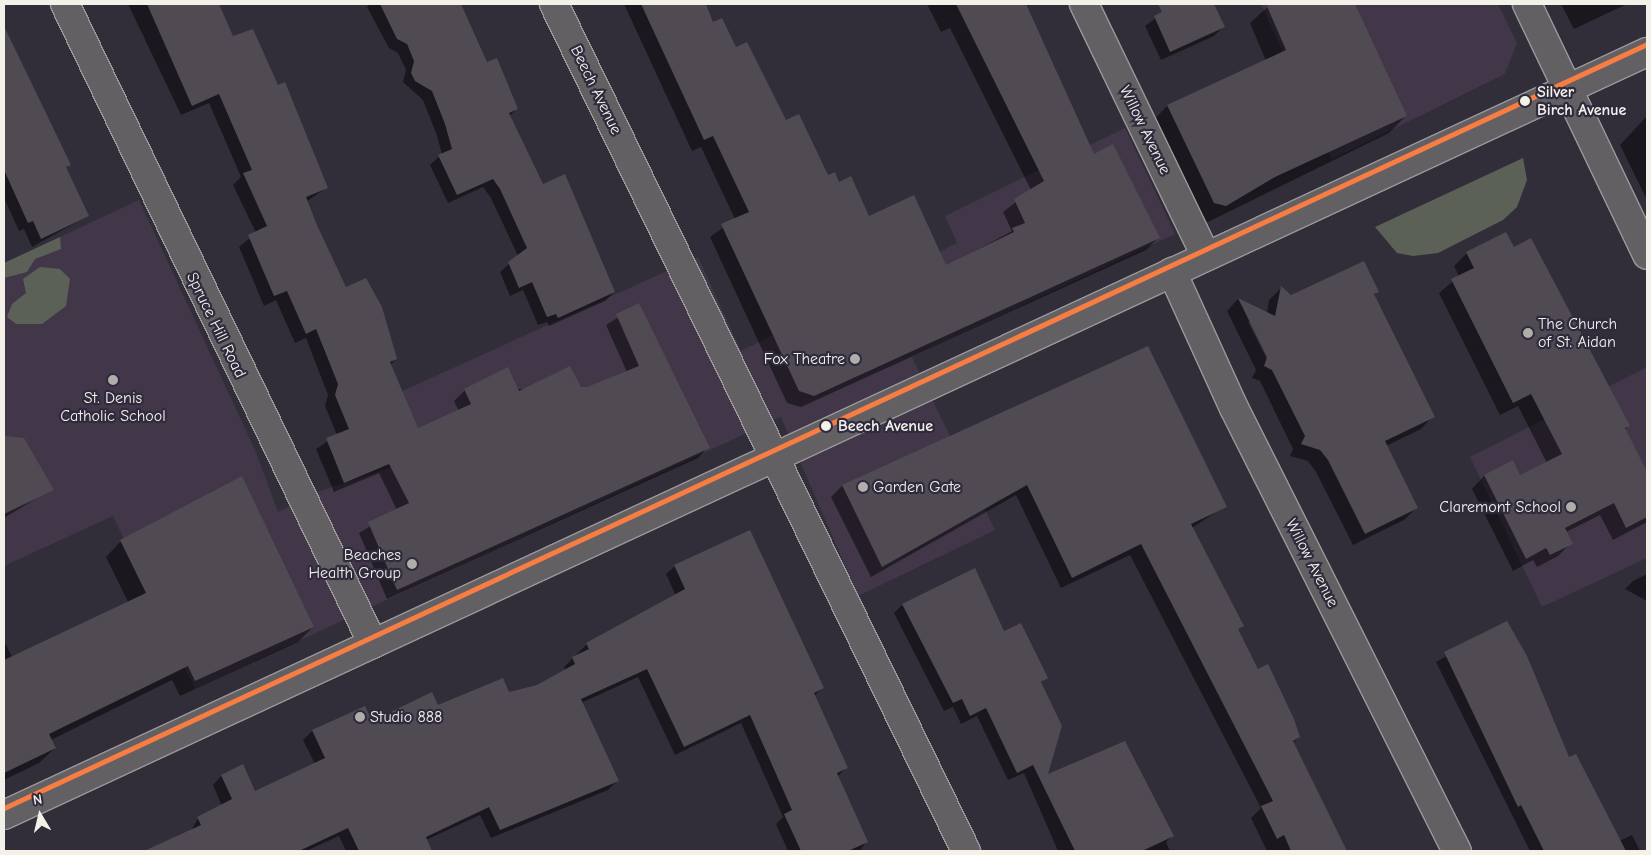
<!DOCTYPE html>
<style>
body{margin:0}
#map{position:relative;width:1651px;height:855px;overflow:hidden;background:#312e39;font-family:"Comic Neue",sans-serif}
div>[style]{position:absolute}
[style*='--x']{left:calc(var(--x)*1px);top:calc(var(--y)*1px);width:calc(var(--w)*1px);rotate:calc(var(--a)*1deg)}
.built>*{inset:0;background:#413749}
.green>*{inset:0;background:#5c6157}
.shadow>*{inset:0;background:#0007}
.building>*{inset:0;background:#504a53}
.roads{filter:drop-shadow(1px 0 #9a989b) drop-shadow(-1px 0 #9a989b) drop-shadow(0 1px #9a989b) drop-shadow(0 -1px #9a989b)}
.minor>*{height:28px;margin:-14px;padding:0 14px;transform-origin:14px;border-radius:14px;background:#626063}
.major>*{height:28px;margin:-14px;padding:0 14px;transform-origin:14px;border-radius:14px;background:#626063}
.tram-1>*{height:5px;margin:-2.5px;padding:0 2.5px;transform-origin:2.5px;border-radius:2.5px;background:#f77d43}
.dots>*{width:14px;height:14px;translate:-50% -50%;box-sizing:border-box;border:2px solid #2f2a3d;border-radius:50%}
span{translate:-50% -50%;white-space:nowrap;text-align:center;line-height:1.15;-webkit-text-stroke:4.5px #2f2a3d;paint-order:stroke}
.street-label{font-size:16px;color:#f4f1e8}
.stop-label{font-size:16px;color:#f4f1e8;font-weight:700}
.left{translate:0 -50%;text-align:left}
.poi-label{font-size:16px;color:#f4f1e8}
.right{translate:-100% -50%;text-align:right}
.frame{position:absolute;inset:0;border:5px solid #f4f1e8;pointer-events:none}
.north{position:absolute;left:15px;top:790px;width:50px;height:50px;-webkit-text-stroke:4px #2f2a3d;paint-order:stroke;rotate:351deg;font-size:14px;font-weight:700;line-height:20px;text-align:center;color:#f4f1e8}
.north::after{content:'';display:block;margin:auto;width:18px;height:22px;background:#f4f1e8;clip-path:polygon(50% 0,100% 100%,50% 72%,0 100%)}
</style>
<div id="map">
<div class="built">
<div style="clip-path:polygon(1261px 4px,1498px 4px,1517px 43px,1505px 74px,1332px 159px)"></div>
<div style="clip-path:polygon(1125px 128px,1175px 234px,912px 357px,995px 530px,858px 596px,781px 417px,195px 689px,113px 516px,4px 566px,4px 263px,139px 200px,255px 450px,278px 512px,320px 491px,408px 462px,378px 402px,698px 257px,741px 351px,957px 243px,945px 216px)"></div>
<div style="clip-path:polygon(1647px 367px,1647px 558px,1542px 607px,1470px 457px)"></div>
</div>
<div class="green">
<div style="clip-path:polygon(1523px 158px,1527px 180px,1517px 207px,1503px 220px,1438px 253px,1413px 256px,1397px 253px,1375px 227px)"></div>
<div style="clip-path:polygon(60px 237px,61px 249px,35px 259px,27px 272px,4px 278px,4px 263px)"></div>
<div style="clip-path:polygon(40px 267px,60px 269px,70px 279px,66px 306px,42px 324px,16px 324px,7px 317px,12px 304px,26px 293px,23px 279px)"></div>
</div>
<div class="shadow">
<div style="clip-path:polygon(128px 4px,217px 4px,232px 37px,326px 188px,306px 202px,339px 280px,396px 359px,390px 365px,417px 430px,459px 411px,454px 401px,465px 390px,587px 388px,627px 372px,606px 325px,638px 305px,708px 447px,698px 458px,387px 599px,359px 533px,397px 510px,379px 473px,334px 492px,316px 449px,337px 435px,325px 406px,328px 395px,306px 338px,295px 343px,276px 300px,264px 306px,239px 247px,256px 233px,233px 185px,241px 177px,209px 103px,181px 115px)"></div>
<div style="clip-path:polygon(370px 4px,459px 4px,486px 63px,517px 109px,509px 116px,542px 185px,614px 292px,605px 301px,549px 326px,547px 322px,538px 325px,523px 290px,510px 296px,500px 272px,518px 256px,491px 198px,483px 187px,448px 203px,430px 165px,442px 154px,436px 133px,423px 100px,403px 82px,406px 70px,398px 53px,389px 48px,367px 7px)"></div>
<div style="clip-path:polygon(624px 4px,704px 4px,713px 24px,827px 177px,869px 218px,946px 267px,1012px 231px,1003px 212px,1031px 190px,950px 28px,941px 32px,927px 4px,1007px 4px,1093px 155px,1158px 238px,1146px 250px,801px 407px,787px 403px,710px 237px,735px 219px,701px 147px,692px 151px)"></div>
<div style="clip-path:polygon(1175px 4px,1212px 4px,1223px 27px,1214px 36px,1161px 60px,1145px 26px)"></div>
<div style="clip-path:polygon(1271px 4px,1352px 4px,1406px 116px,1389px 133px,1208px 222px,1197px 220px,1150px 124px,1167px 106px,1266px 61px,1250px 23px)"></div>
<div style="clip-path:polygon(1561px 4px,1627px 4px,1574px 29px)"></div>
<div style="clip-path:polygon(4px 26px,69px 164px,66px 168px,88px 216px,32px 247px,24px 229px,19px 231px,4px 198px)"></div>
<div style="clip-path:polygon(1647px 116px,1647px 200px,1620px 145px)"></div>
<div style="clip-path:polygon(1513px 248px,1628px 426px,1625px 430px,1647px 475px,1647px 522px,1613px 540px,1600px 515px,1566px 532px,1571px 543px,1558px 556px,1537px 567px,1533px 560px,1513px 571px,1472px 489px,1484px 476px,1512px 462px,1519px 477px,1547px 463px,1518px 406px,1500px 415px,1439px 293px,1459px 276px,1454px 266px,1467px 253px)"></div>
<div style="clip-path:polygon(evenodd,1281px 288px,1291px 297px,1378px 291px,1373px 296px,1433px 416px,1421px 429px,1386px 446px,1416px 508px,1404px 520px,1353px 545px,1316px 472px,1308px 461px,1290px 456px,1293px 449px,1260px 381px,1252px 378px,1256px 370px,1227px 311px,1238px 299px,1267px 313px,1269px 300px,1281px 288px,1248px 322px,1251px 322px,1271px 362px,1269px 363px,1248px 322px)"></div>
<div style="clip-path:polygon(1147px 348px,1225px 506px,1192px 528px,1242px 626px,1237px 630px,1257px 671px,1299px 737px,1293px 743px,1346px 851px,1267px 851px,1251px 818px,1261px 808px,1130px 555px,1061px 588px,1016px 495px,871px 577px,831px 497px,842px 486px)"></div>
<div style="clip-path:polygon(10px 438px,52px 489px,4px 518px,4px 442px)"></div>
<div style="clip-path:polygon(121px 541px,313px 627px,298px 642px,180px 696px,172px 680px,51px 740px,55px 748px,39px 763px,4px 780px,4px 641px,12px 657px,128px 602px,106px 557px)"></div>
<div style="clip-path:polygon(675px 566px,822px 688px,814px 696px,846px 768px,837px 777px,866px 842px,860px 851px,788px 851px,776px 824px,783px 817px,741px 723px,675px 755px,638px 677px,581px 703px,617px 781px,608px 790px,491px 838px,480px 815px,426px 840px,431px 851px,346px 851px,339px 836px,306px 851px,147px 851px,191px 831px,198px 818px,222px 806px,213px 785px,221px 776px,255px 792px,315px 764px,303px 740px,312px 731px,364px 707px,371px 722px,509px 694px,538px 686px,566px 671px,564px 667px,587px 644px,676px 596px,666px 574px)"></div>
<div style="clip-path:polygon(1647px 574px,1647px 601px,1625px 589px,1633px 581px)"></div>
<div style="clip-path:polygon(902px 605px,1004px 632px,1046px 678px,1040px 684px,1046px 777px,1173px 835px,1166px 842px,1170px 851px,1058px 851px,1024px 773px,1008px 780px,977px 716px,961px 724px,953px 707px,944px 711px,894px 613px)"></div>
<div style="clip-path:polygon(1506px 622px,1568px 759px,1619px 841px,1632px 835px,1640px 851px,1530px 851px,1436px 662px)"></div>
</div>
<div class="building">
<div style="clip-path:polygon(147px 4px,219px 4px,233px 36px,253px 29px,278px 85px,285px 82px,328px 188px,306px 197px,316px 223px,346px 287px,366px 278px,382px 307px,397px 359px,390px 362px,418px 428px,471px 404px,464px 389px,508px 367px,519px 391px,570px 366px,581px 387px,587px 387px,639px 366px,616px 314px,639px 303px,710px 448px,397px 590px,368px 522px,409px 503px,389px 464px,344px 483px,326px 438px,349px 429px,335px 395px,338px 384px,316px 329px,306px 334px,287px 291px,274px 296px,248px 235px,267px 226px,243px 173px,252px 170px,219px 94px,192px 106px)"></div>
<div style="clip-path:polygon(380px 4px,461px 4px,487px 62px,497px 58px,518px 109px,509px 113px,543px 184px,565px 174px,615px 292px,558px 318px,556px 314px,547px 317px,532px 282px,519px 288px,508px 262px,527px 248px,500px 189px,493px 179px,457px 195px,438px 155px,452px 149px,445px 124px,432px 91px,415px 81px,411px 73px,414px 61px,407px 44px,397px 39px)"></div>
<div style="clip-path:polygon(641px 4px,706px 4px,713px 22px,722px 18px,736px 47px,747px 42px,786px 120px,799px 114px,828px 175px,835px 172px,839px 182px,851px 176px,869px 216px,914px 195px,946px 265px,1014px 232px,1012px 228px,1025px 223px,1014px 199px,1044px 181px,956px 4px,1026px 4px,1094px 154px,1113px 144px,1160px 238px,814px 396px,799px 391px,721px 224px,749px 212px,713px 136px,704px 140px)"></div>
<div style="clip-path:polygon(1158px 4px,1214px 4px,1225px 27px,1170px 52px,1154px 16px,1162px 12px)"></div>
<div style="clip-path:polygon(1266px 4px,1355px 4px,1407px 116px,1275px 177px,1226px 206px,1214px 203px,1167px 105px,1286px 50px)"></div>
<div style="clip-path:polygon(4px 26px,71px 165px,66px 167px,89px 216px,41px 239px,33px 221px,28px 223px,4px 170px)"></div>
<div style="clip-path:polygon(1506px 232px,1514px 247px,1531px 238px,1630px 426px,1625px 428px,1647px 472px,1647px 517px,1626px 528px,1614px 503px,1565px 528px,1573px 544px,1550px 555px,1546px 548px,1526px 559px,1484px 475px,1513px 460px,1520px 475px,1562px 454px,1531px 394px,1513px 403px,1451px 279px,1474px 268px,1466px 252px)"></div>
<div style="clip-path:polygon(1364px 261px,1379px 292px,1374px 294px,1435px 417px,1385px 441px,1418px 508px,1365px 534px,1328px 460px,1320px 450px,1301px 444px,1305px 436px,1272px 370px,1264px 366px,1267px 357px,1238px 298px,1275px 316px,1281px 286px,1291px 295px)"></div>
<div style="clip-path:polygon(1148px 346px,1227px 507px,1191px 524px,1244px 626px,1238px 629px,1258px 669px,1268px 664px,1294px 719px,1300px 737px,1293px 741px,1347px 851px,1291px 851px,1284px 835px,1277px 839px,1261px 806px,1273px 801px,1141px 544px,1072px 578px,1027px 485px,882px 567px,842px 485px)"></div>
<div style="clip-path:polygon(4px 436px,24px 438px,54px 490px,4px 514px)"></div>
<div style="clip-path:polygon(242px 476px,314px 627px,195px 681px,188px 666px,49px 734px,56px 748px,4px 773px,4px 660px,146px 593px,120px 540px)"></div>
<div style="clip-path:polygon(750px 530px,824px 688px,814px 693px,848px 768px,837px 773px,868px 842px,848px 851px,801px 851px,784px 814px,792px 810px,750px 715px,684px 747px,647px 669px,581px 699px,619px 781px,500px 830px,489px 807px,426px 837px,432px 851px,359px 851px,348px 828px,299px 851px,144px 851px,201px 825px,197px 817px,232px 799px,221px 775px,243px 764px,255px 791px,325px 758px,312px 730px,365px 706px,372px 721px,432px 692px,438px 705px,503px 678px,509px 692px,537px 685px,575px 664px,572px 657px,589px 649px,586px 643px,685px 589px,674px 565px)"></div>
<div style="clip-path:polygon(975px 568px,1004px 631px,1021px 623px,1048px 678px,1041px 682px,1062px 726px,1048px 774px,1125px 741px,1174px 836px,1142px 851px,1075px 851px,1033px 765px,1017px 773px,986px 708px,970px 716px,962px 699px,953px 703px,902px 604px)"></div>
<div style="clip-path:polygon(1507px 621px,1527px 656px,1569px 757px,1576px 754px,1626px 851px,1544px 851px,1521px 805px,1518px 807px,1444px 652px)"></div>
</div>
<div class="roads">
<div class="minor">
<div style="--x:65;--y:4;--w:710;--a:64.3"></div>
<div style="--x:554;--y:4;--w:942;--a:64.06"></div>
<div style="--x:1084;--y:4;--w:280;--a:64.2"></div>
<div style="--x:1527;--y:4;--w:278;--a:64.4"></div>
<div style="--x:1172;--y:272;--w:149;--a:65.5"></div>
<div style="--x:1234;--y:408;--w:496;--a:63.3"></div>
</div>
<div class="major">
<div style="--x:4;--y:815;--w:1812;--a:-24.91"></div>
</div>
</div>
<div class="tram-1">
<div style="--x:4;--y:808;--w:1812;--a:-24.94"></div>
</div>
<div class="dots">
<div style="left:1525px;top:101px;background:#f4f1e8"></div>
<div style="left:1528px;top:333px;background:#b0adab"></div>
<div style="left:855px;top:359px;background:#b0adab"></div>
<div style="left:113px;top:380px;background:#b0adab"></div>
<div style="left:826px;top:426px;background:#f4f1e8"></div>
<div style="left:863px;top:487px;background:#b0adab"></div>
<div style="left:1571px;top:507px;background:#b0adab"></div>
<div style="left:412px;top:564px;background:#b0adab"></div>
<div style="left:360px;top:717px;background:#b0adab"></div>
</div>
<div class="street-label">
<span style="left:596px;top:90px;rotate:64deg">Beech Avenue</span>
<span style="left:1145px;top:130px;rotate:64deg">Willow Avenue</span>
<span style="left:216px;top:325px;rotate:64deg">Spruce Hill Road</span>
<span style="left:1312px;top:563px;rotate:63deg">Willow Avenue</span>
</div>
<div class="stop-label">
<span class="left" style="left:1537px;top:101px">Silver<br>Birch Avenue</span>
<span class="left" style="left:838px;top:426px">Beech Avenue</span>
</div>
<div class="poi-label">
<span class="left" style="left:1538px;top:333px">The Church<br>of St. Aidan</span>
<span class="right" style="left:845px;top:359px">Fox Theatre</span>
<span style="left:113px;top:407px">St. Denis<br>Catholic School</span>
<span class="left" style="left:873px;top:487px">Garden Gate</span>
<span class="right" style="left:1561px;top:507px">Claremont School</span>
<span class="right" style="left:401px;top:564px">Beaches<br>Health Group</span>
<span class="left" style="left:370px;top:717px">Studio 888</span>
</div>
<div class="frame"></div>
<div class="north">N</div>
</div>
